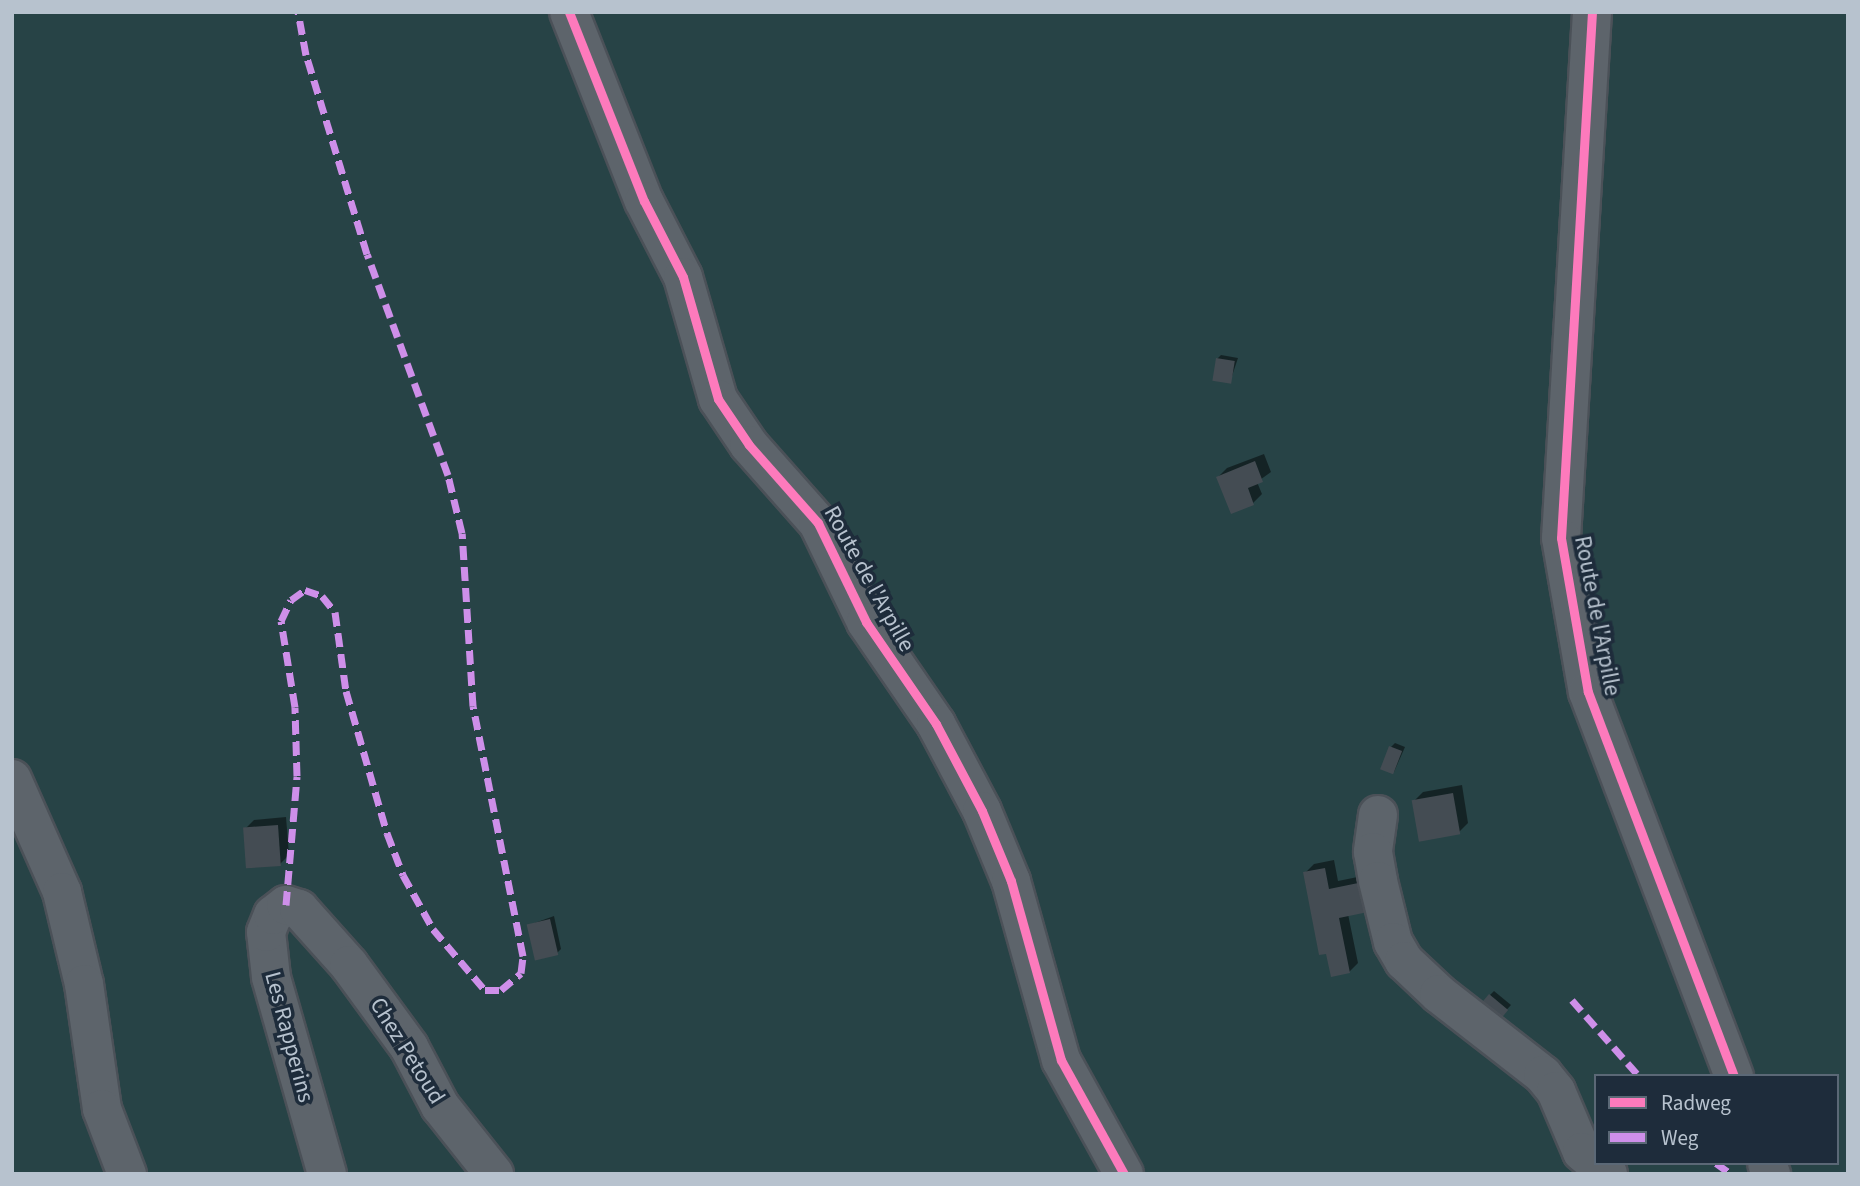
<!DOCTYPE html>
<style>
body{margin:0}
#map{position:relative;width:1860px;height:1186px;overflow:hidden;background:#2c353e;font-family:"Source Sans 3",sans-serif}
div>[style]{position:absolute}
[style*='--x']{left:calc(var(--x)*1px);top:calc(var(--y)*1px);width:calc(var(--w)*1px);rotate:calc(var(--a)*1deg)}
.green>*{inset:0;background:#274346}
.shadow>*{inset:0;background:#0007}
.building>*{inset:0;background:#444c53;transform-origin:0 0}
.roads{filter:drop-shadow(2px 0 #4b5158) drop-shadow(-2px 0 #4b5158) drop-shadow(0 2px #4b5158) drop-shadow(0 -2px #4b5158)}
.minor>*{height:38px;margin:-19px;padding:0 19px;transform-origin:19px;border-radius:19px;background:#5d646b}
.quiet>*{height:7px;margin-top:-3.5px;transform-origin:0;background:repeating-linear-gradient(90deg,#ce8fe9 0 14px,transparent 0 21px)}
.cycleway>*{height:9px;margin:-4.5px;padding:0 4.5px;transform-origin:4.5px;border-radius:4.5px;background:#fd7abc}
span{translate:-50% -50%;white-space:nowrap;text-align:center;line-height:1.15;-webkit-text-stroke:7px #1e2c3b;paint-order:stroke}
.street-label{font-size:23px;color:#b7c2ce}
.frame{position:absolute;inset:0;border:14px solid #b7c2ce;pointer-events:none}
.legend{position:absolute;left:1594px;top:1074px;width:245px;height:91px;box-sizing:border-box;background:#1e2c3b;border:2px solid #5b6876;margin:0;padding:9px 12px;list-style:none;font-size:21px;color:#b7c2ce}
.legend li{display:flex;align-items:center;gap:14px;height:35px}
.legend b{width:35px;border:2px solid #5b6876}
</style>
<div id="map">
<div class="green">
<div style="clip-path:polygon(evenodd,12px 12px,1848px 12px,1848px 1174px,12px 1174px,12px 12px,1596px 1076px,1837px 1076px,1837px 1163px,1596px 1163px,1596px 1076px)"></div>
</div>
<div class="shadow">
<div style="clip-path:polygon(1221px 355px,1238px 358px,1230px 382px,1217px 359px)"></div>
<div style="clip-path:polygon(1264px 454px,1271px 472px,1257px 482px,1262px 494px,1253px 503px,1218px 477px,1227px 468px)"></div>
<div style="clip-path:polygon(1395px 743px,1405px 747px,1394px 772px,1391px 747px)"></div>
<div style="clip-path:polygon(1462px 785px,1468px 823px,1459px 832px,1414px 801px,1423px 792px)"></div>
<div style="clip-path:polygon(286px 817px,289px 855px,280px 864px,245px 829px,254px 820px)"></div>
<div style="clip-path:polygon(1334px 860px,1338px 881px,1377px 873px,1348px 914px,1358px 963px,1349px 972px,1305px 873px,1314px 864px)"></div>
<div style="clip-path:polygon(554px 916px,561px 949px,557px 953px,529px 925px)"></div>
<div style="clip-path:polygon(1494px 991px,1511px 1005px,1500px 1017px,1490px 995px)"></div>
</div>
<div class="building">
<div style="left:1216px;top:358px;width:19px;height:23px;rotate:9deg"></div>
<div style="clip-path:polygon(1255px 461px,1263px 482px,1248px 488px,1254px 505px,1231px 514px,1216px 477px)"></div>
<div style="left:1389px;top:746px;width:14px;height:25px;rotate:21deg"></div>
<div style="left:1453px;top:793px;width:42px;height:42px;rotate:80deg"></div>
<div style="left:278px;top:825px;width:41px;height:35px;rotate:86deg"></div>
<div style="clip-path:polygon(1325px 868px,1329px 889px,1368px 881px,1373px 911px,1339px 918px,1350px 973px,1331px 977px,1326px 954px,1319px 955px,1303px 872px)"></div>
<div style="left:550px;top:919px;width:37px;height:24px;rotate:77deg"></div>
<div style="left:1489px;top:994px;width:25px;height:18px;rotate:40deg"></div>
</div>
<div class="roads">
<div class="minor">
<div style="--x:569;--y:12;--w:203;--a:68.4"></div>
<div style="--x:644;--y:201;--w:85;--a:62.8"></div>
<div style="--x:683;--y:277;--w:127;--a:74"></div>
<div style="--x:718;--y:399;--w:55;--a:56"></div>
<div style="--x:749;--y:445;--w:104;--a:48.5"></div>
<div style="--x:818;--y:523;--w:110;--a:64.1"></div>
<div style="--x:866;--y:622;--w:124;--a:55.5"></div>
<div style="--x:936;--y:724;--w:98;--a:62.1"></div>
<div style="--x:982;--y:811;--w:76;--a:67.5"></div>
<div style="--x:1011;--y:881;--w:186;--a:74.4"></div>
<div style="--x:1061;--y:1060;--w:130;--a:61.1"></div>
<div style="--x:1592;--y:12;--w:527;--a:93.37"></div>
<div style="--x:1561;--y:538;--w:156;--a:80.1"></div>
<div style="--x:1588;--y:692;--w:411;--a:69.2"></div>
<div style="--x:12;--y:779;--w:124;--a:66.1"></div>
<div style="--x:62;--y:892;--w:95;--a:76.6"></div>
<div style="--x:84;--y:984;--w:126;--a:81.8"></div>
<div style="--x:102;--y:1109;--w:70;--a:69"></div>
<div style="--x:1378;--y:815;--w:37;--a:98"></div>
<div style="--x:1373;--y:852;--w:29;--a:80"></div>
<div style="--x:1378;--y:881;--w:63;--a:76.2"></div>
<div style="--x:1393;--y:942;--w:22;--a:60"></div>
<div style="--x:1404;--y:961;--w:48;--a:43.3"></div>
<div style="--x:1439;--y:994;--w:132;--a:37.9"></div>
<div style="--x:1543;--y:1075;--w:21;--a:51"></div>
<div style="--x:1556;--y:1091;--w:66;--a:66.9"></div>
<div style="--x:1582;--y:1152;--w:34;--a:40"></div>
<div style="--x:1767;--y:1163;--w:12;--a:70"></div>
<div style="--x:327;--y:1174;--w:205;--a:-105.9"></div>
<div style="--x:271;--y:977;--w:45;--a:-96.3"></div>
<div style="--x:266;--y:932;--w:18;--a:-68"></div>
<div style="--x:273;--y:915;--w:16;--a:-38"></div>
<div style="--x:286;--y:905;--w:14;--a:17"></div>
<div style="--x:299;--y:909;--w:75;--a:48.2"></div>
<div style="--x:349;--y:965;--w:102;--a:53.8"></div>
<div style="--x:409;--y:1047;--w:67;--a:62.3"></div>
<div style="--x:440;--y:1106;--w:87;--a:51.5"></div>
</div>
</div>
<div class="quiet">
<div style="--x:286;--y:905;--w:129;--a:-85.1"></div>
<div style="--x:297;--y:776;--w:69;--a:-91.7"></div>
<div style="--x:295;--y:707;--w:87;--a:-99.2"></div>
<div style="--x:281;--y:621;--w:23;--a:-65"></div>
<div style="--x:291;--y:600;--w:17;--a:-36"></div>
<div style="--x:305;--y:590;--w:18;--a:19"></div>
<div style="--x:322;--y:596;--w:21;--a:51"></div>
<div style="--x:335;--y:612;--w:80;--a:82.1"></div>
<div style="--x:346;--y:691;--w:148;--a:73.9"></div>
<div style="--x:387;--y:833;--w:45;--a:69.1"></div>
<div style="--x:403;--y:875;--w:62;--a:60.9"></div>
<div style="--x:433;--y:929;--w:80;--a:49.6"></div>
<div style="--x:485;--y:990;--w:16;--a:0"></div>
<div style="--x:501;--y:990;--w:26;--a:-40"></div>
<div style="--x:521;--y:973;--w:17;--a:-83"></div>
<div style="--x:523;--y:956;--w:255;--a:-101.3"></div>
<div style="--x:473;--y:706;--w:173;--a:-93.6"></div>
<div style="--x:462;--y:533;--w:60;--a:-103.6"></div>
<div style="--x:448;--y:475;--w:235;--a:-110.1"></div>
<div style="--x:367;--y:254;--w:208;--a:-107"></div>
<div style="--x:306;--y:55;--w:44;--a:-100.5"></div>
<div style="--x:1572;--y:1000;--w:101;--a:48.6"></div>
<div style="--x:1716;--y:1163;--w:19;--a:36"></div>
</div>
<div class="cycleway">
<div style="--x:569;--y:12;--w:203;--a:68.4"></div>
<div style="--x:644;--y:201;--w:85;--a:62.8"></div>
<div style="--x:683;--y:277;--w:127;--a:74"></div>
<div style="--x:718;--y:399;--w:55;--a:56"></div>
<div style="--x:749;--y:445;--w:104;--a:48.5"></div>
<div style="--x:818;--y:523;--w:110;--a:64.1"></div>
<div style="--x:866;--y:622;--w:124;--a:55.5"></div>
<div style="--x:936;--y:724;--w:98;--a:62.1"></div>
<div style="--x:982;--y:811;--w:76;--a:67.5"></div>
<div style="--x:1011;--y:881;--w:186;--a:74.4"></div>
<div style="--x:1061;--y:1060;--w:130;--a:61.1"></div>
<div style="--x:1592;--y:12;--w:527;--a:93.37"></div>
<div style="--x:1561;--y:538;--w:156;--a:80.1"></div>
<div style="--x:1588;--y:692;--w:411;--a:69.2"></div>
</div>
<div class="street-label">
<span style="left:869px;top:579px;rotate:61deg">Route de l'Arpille</span>
<span style="left:1597px;top:616px;rotate:79deg">Route de l'Arpille</span>
<span style="left:289px;top:1037px;rotate:75deg">Les Rapperins</span>
<span style="left:407px;top:1051px;rotate:58deg">Chez Petoud</span>
</div>
<div class="frame"></div>
<ul class="legend">
<li><b style="height:9px;background:#fd7abc"></b>Radweg</li>
<li><b style="height:9px;background:#ce8fe9"></b>Weg</li>
</ul>
</div>
